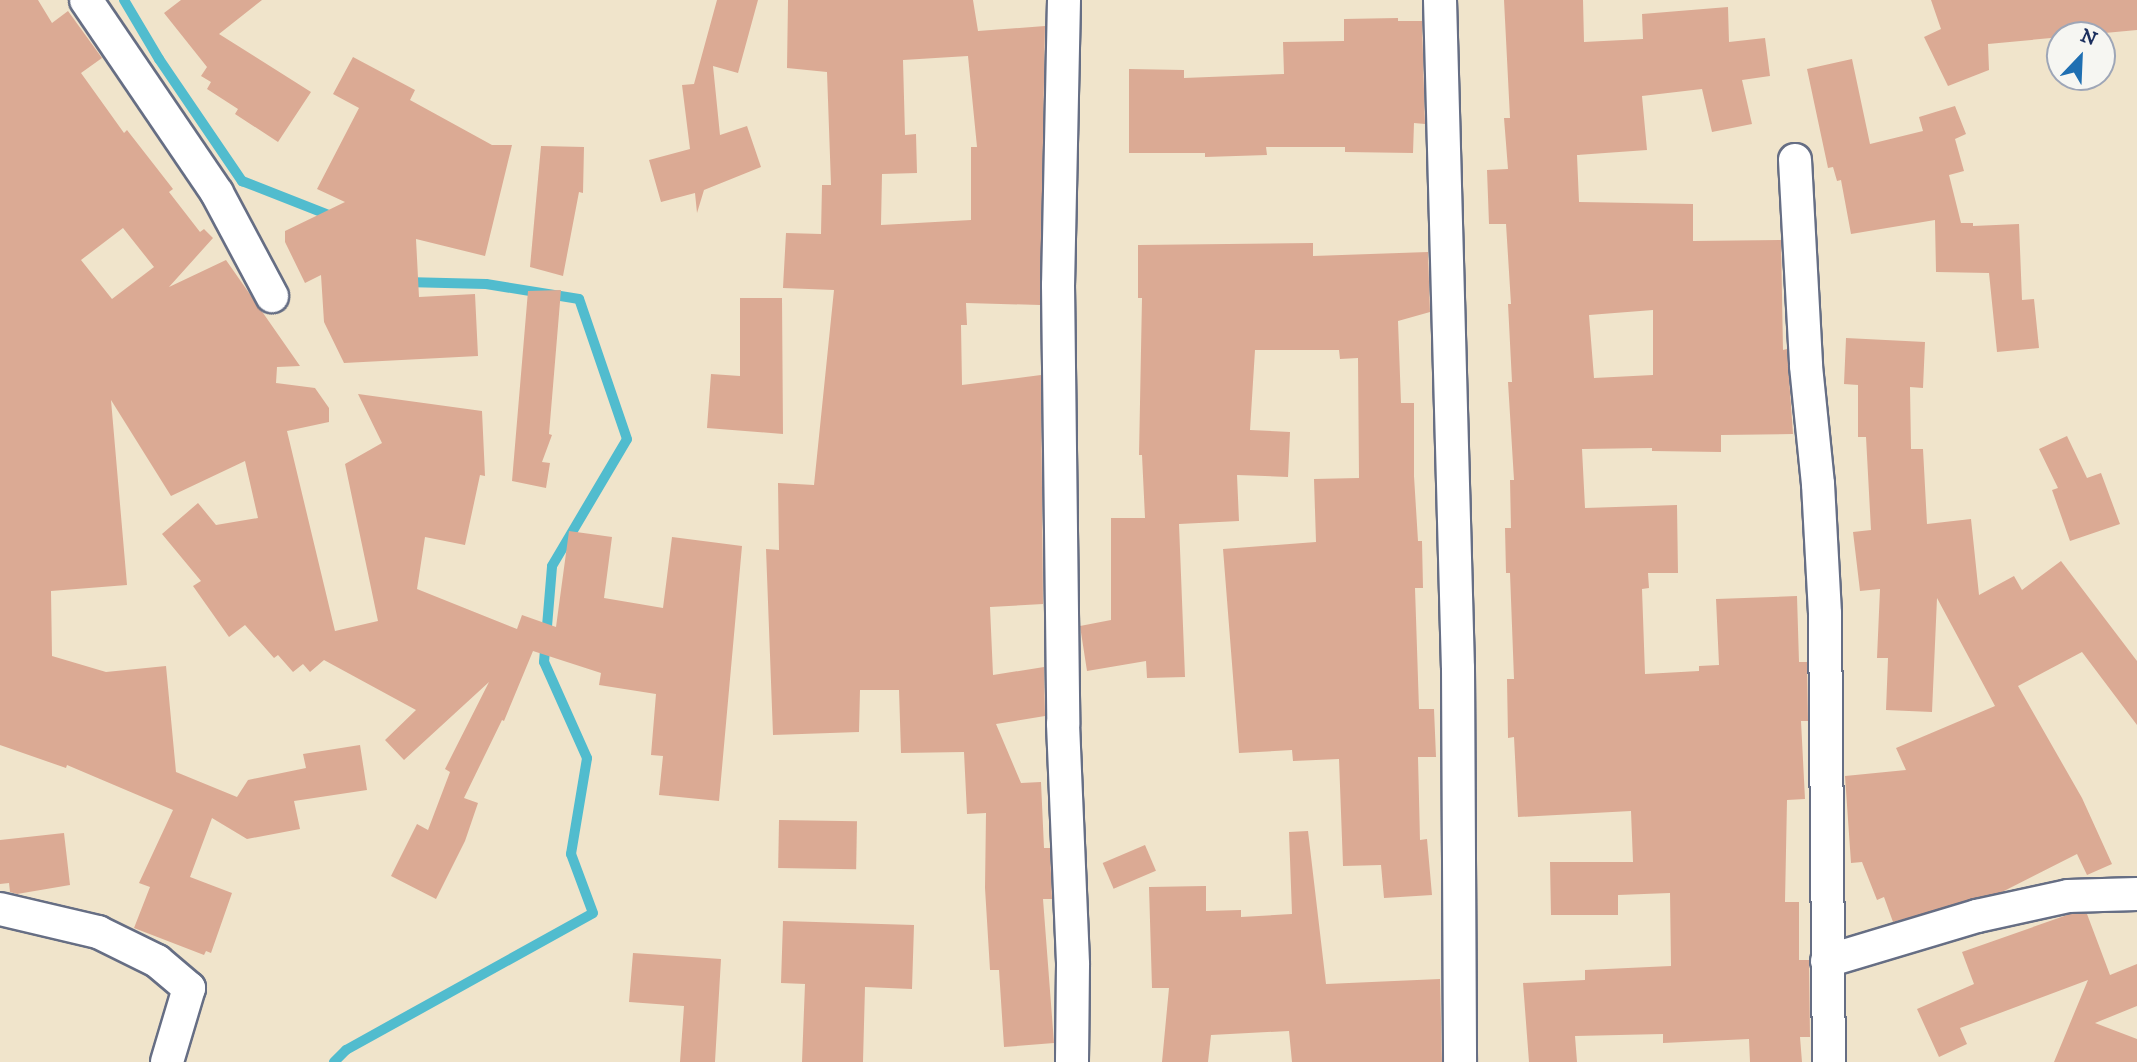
<!DOCTYPE html>
<style>
body{margin:0}
#map{position:relative;width:2137px;height:1062px;overflow:hidden;background:#f0e4cb;font-family:"IM FELL DW Pica",serif}
div>[style]{position:absolute}
[style*='--x']{left:calc(var(--x)*1px);top:calc(var(--y)*1px);width:calc(var(--w)*1px);rotate:calc(var(--a)*1deg)}
.stream>*{height:10px;margin:-5px;padding:0 5px;transform-origin:5px;border-radius:5px;background:#51bcce}
.building>*{inset:0;background:#dbaa94;transform-origin:0 0}
.roads{filter:drop-shadow(2px 0 #666e84) drop-shadow(-2px 0 #666e84) drop-shadow(0 2px #666e84) drop-shadow(0 -2px #666e84)}
.minor>*{height:32px;margin:-16px;padding:0 16px;transform-origin:16px;border-radius:16px;background:#fff}
span{translate:-50% -50%;white-space:nowrap;text-align:center;line-height:1.15;-webkit-text-stroke:5px #f6f6f2;paint-order:stroke}
.north{position:absolute;left:2046px;top:21px;width:70px;height:70px;box-sizing:border-box;background:#f6f6f2;border:2px solid #9ea6b7;border-radius:50%;rotate:23deg;font-size:19px;font-weight:700;line-height:28px;text-align:center;color:#1b2f5e}
.north::after{content:'';display:block;margin:auto;width:24px;height:32px;background:#1f6fb2;clip-path:polygon(50% 0,100% 100%,50% 72%,0 100%)}
</style>
<div id="map">
<div class="stream">
<div style="--x:124;--y:0;--w:69;--a:59.3"></div>
<div style="--x:159;--y:59;--w:148;--a:55.8"></div>
<div style="--x:242;--y:181;--w:99;--a:21.4"></div>
<div style="--x:334;--y:1062;--w:17;--a:-45"></div>
<div style="--x:346;--y:1050;--w:282;--a:-29"></div>
<div style="--x:593;--y:913;--w:63;--a:-110.4"></div>
<div style="--x:571;--y:854;--w:97;--a:-80.5"></div>
<div style="--x:587;--y:758;--w:105;--a:-114.1"></div>
<div style="--x:544;--y:662;--w:96;--a:-85.2"></div>
<div style="--x:552;--y:566;--w:147;--a:-59.4"></div>
<div style="--x:627;--y:439;--w:148;--a:-108.9"></div>
<div style="--x:579;--y:299;--w:94;--a:-170.8"></div>
<div style="--x:486;--y:284;--w:81;--a:-178.6"></div>
</div>
<div class="building">
<div style="clip-path:polygon(evenodd,0 0,38px 0,52px 23px,68px 11px,102px 58px,81px 73px,124px 133px,127px 130px,173px 189px,169px 192px,200px 232px,204px 229px,213px 238px,169px 287px,226px 260px,300px 366px,277px 367px,276px 383px,315px 388px,329px 408px,329px 422px,287px 431px,335px 631px,378px 621px,345px 464px,382px 443px,358px 394px,482px 411px,485px 476px,480px 475px,465px 545px,425px 537px,417px 589px,517px 629px,522px 615px,556px 627px,569px 531px,612px 537px,604px 598px,663px 608px,672px 537px,742px 546px,719px 801px,659px 795px,663px 756px,651px 755px,656px 694px,599px 685px,601px 673px,533px 651px,504px 721px,502px 720px,464px 798px,478px 803px,465px 841px,436px 899px,391px 876px,417px 824px,428px 830px,450px 772px,445px 769px,489px 682px,404px 760px,385px 740px,416px 710px,324px 660px,310px 672px,303px 664px,293px 672px,278px 655px,274px 658px,245px 625px,229px 637px,193px 586px,201px 581px,162px 534px,198px 503px,216px 525px,258px 518px,245px 461px,171px 496px,111px 400px,127px 585px,51px 591px,52px 656px,106px 672px,166px 666px,176px 772px,237px 797px,248px 780px,306px 768px,303px 754px,360px 745px,367px 790px,294px 801px,300px 829px,247px 839px,212px 818px,190px 877px,232px 893px,211px 953px,206px 951px,204px 955px,134px 928px,150px 887px,139px 883px,173px 810px,67px 765px,66px 768px,0 745px,0 0,123px 228px,154px 267px,112px 299px,81px 260px,123px 228px)"></div>
<div style="clip-path:polygon(181px 0,262px 0,219px 34px,311px 92px,278px 142px,235px 114px,238px 109px,207px 89px,211px 82px,201px 76px,207px 67px,164px 13px)"></div>
<div style="clip-path:polygon(717px 0,758px 0,738px 73px,713px 66px,720px 135px,747px 126px,761px 167px,704px 190px,697px 213px,695px 193px,661px 202px,649px 160px,690px 149px,682px 85px,694px 84px)"></div>
<div style="clip-path:polygon(evenodd,788px 0,973px 0,978px 31px,1045px 26px,1040px 305px,966px 303px,967px 325px,961px 325px,962px 385px,1041px 375px,1043px 604px,990px 607px,993px 675px,1044px 667px,1045px 716px,996px 724px,1021px 783px,1041px 782px,1044px 848px,1050px 848px,1052px 899px,1043px 899px,1054px 1043px,1004px 1047px,999px 970px,990px 970px,985px 888px,986px 813px,967px 814px,964px 752px,901px 753px,899px 690px,860px 690px,859px 732px,773px 735px,766px 549px,779px 550px,778px 483px,814px 485px,834px 290px,783px 288px,786px 233px,821px 234px,822px 185px,831px 185px,827px 72px,787px 68px,788px 0,968px 56px,977px 147px,971px 147px,971px 220px,881px 225px,882px 174px,917px 173px,916px 134px,905px 135px,903px 60px,968px 56px)"></div>
<div style="clip-path:polygon(evenodd,1504px 0,1583px 0,1584px 42px,1643px 39px,1642px 14px,1728px 7px,1729px 42px,1765px 38px,1770px 76px,1742px 80px,1752px 124px,1712px 132px,1702px 89px,1642px 96px,1647px 150px,1577px 155px,1579px 202px,1693px 204px,1693px 241px,1781px 240px,1783px 350px,1787px 349px,1793px 434px,1721px 435px,1721px 452px,1652px 451px,1652px 448px,1582px 449px,1585px 508px,1677px 505px,1678px 573px,1648px 573px,1649px 588px,1642px 589px,1645px 674px,1699px 671px,1699px 666px,1719px 665px,1716px 599px,1797px 596px,1799px 662px,1807px 662px,1808px 721px,1801px 721px,1805px 799px,1787px 800px,1785px 902px,1799px 902px,1799px 960px,1809px 960px,1810px 1037px,1800px 1037px,1802px 1062px,1750px 1062px,1749px 1039px,1663px 1043px,1663px 1034px,1575px 1036px,1577px 1062px,1529px 1062px,1523px 983px,1585px 980px,1585px 970px,1671px 966px,1670px 893px,1618px 895px,1618px 915px,1551px 915px,1550px 862px,1633px 862px,1631px 811px,1518px 817px,1514px 737px,1508px 738px,1507px 679px,1514px 679px,1510px 573px,1506px 573px,1505px 528px,1511px 528px,1510px 480px,1514px 480px,1508px 382px,1512px 382px,1508px 304px,1511px 304px,1506px 224px,1489px 224px,1487px 170px,1508px 169px,1504px 118px,1510px 118px,1504px 0,1653px 310px,1653px 375px,1594px 378px,1589px 315px,1653px 310px)"></div>
<div style="clip-path:polygon(1931px 0,2137px 0,2137px 30px,1988px 44px,1989px 70px,1948px 86px,1924px 37px,1941px 29px)"></div>
<div style="clip-path:polygon(1398px 18px,1398px 21px,1422px 21px,1425px 124px,1414px 123px,1413px 153px,1345px 152px,1345px 147px,1266px 147px,1267px 155px,1205px 157px,1205px 153px,1129px 153px,1129px 69px,1184px 70px,1184px 78px,1284px 74px,1283px 42px,1344px 41px,1344px 19px)"></div>
<div style="clip-path:polygon(353px 57px,415px 90px,410px 100px,492px 145px,512px 145px,485px 256px,416px 239px,419px 297px,475px 294px,478px 356px,344px 363px,324px 322px,321px 275px,305px 283px,285px 242px,285px 231px,345px 202px,317px 189px,359px 108px,333px 94px)"></div>
<div style="clip-path:polygon(1852px 59px,1870px 144px,1923px 131px,1919px 117px,1955px 106px,1966px 134px,1955px 139px,1964px 171px,1949px 175px,1961px 223px,1973px 223px,1973px 226px,2019px 224px,2022px 300px,2034px 299px,2039px 348px,1997px 352px,1989px 273px,1936px 272px,1935px 220px,1851px 234px,1841px 180px,1837px 181px,1833px 167px,1828px 168px,1807px 69px)"></div>
<div style="clip-path:polygon(541px 146px,584px 147px,583px 193px,579px 192px,563px 276px,530px 267px)"></div>
<div style="clip-path:polygon(1313px 243px,1313px 256px,1428px 252px,1430px 312px,1398px 321px,1401px 403px,1414px 403px,1414px 476px,1418px 541px,1422px 541px,1423px 588px,1415px 588px,1419px 709px,1434px 709px,1436px 757px,1418px 757px,1420px 840px,1427px 839px,1432px 895px,1384px 898px,1381px 865px,1343px 866px,1339px 759px,1293px 761px,1292px 750px,1239px 753px,1223px 549px,1316px 542px,1314px 479px,1359px 478px,1358px 358px,1340px 359px,1339px 350px,1255px 350px,1250px 430px,1290px 432px,1288px 477px,1237px 475px,1239px 521px,1179px 524px,1185px 677px,1147px 678px,1146px 661px,1087px 671px,1080px 626px,1111px 620px,1111px 518px,1145px 518px,1142px 455px,1139px 455px,1142px 298px,1138px 298px,1138px 245px)"></div>
<div style="clip-path:polygon(561px 290px,549px 434px,552px 435px,542px 462px,550px 463px,546px 488px,512px 481px,528px 291px)"></div>
<div style="clip-path:polygon(740px 298px,782px 298px,783px 434px,707px 428px,711px 374px,740px 376px)"></div>
<div style="clip-path:polygon(1846px 338px,1925px 342px,1923px 388px,1910px 387px,1911px 449px,1923px 449px,1927px 524px,1971px 519px,1979px 595px,2014px 576px,2022px 590px,2061px 561px,2137px 661px,2137px 725px,2082px 652px,2018px 686px,2082px 798px,2112px 864px,2087px 875px,2077px 854px,2002px 892px,1893px 922px,1884px 897px,1877px 900px,1862px 862px,1851px 863px,1845px 776px,1906px 770px,1896px 748px,1995px 706px,1937px 598px,1932px 712px,1886px 710px,1888px 658px,1877px 658px,1880px 589px,1860px 591px,1853px 532px,1871px 530px,1866px 437px,1858px 437px,1858px 385px,1844px 384px)"></div>
<div style="clip-path:polygon(2067px 436px,2087px 478px,2101px 473px,2120px 524px,2070px 541px,2052px 490px,2058px 488px,2039px 449px)"></div>
<div style="left:779px;top:820px;width:78px;height:48px;rotate:1deg"></div>
<div style="clip-path:polygon(1308px 831px,1326px 984px,1440px 979px,1442px 1062px,1292px 1062px,1289px 1031px,1211px 1035px,1208px 1062px,1162px 1062px,1169px 988px,1152px 988px,1149px 887px,1206px 886px,1206px 911px,1241px 910px,1241px 917px,1292px 914px,1289px 832px)"></div>
<div style="clip-path:polygon(64px 833px,70px 885px,17px 894px,10px 892px,9px 883px,0 884px,0 840px)"></div>
<div style="left:1145px;top:845px;width:28px;height:46px;rotate:67deg"></div>
<div style="clip-path:polygon(2070px 914px,2087px 914px,2110px 975px,2137px 964px,2137px 1006px,2095px 1023px,2137px 1039px,2137px 1062px,2054px 1062px,2088px 980px,1960px 1028px,1967px 1044px,1939px 1057px,1917px 1009px,1974px 984px,1962px 952px)"></div>
<div style="clip-path:polygon(783px 921px,914px 925px,912px 989px,865px 987px,863px 1062px,802px 1062px,805px 984px,781px 983px)"></div>
<div style="clip-path:polygon(633px 953px,721px 959px,715px 1062px,680px 1062px,684px 1006px,629px 1002px)"></div>
</div>
<div class="roads">
<div class="minor">
<div style="--x:86;--y:0;--w:233;--a:55.8"></div>
<div style="--x:217;--y:193;--w:117;--a:61.9"></div>
<div style="--x:1064;--y:0;--w:285;--a:91.2"></div>
<div style="--x:1058;--y:285;--w:439;--a:89.3"></div>
<div style="--x:1063;--y:724;--w:241;--a:87.6"></div>
<div style="--x:1073;--y:965;--w:97;--a:90.6"></div>
<div style="--x:1440;--y:0;--w:668;--a:88.46"></div>
<div style="--x:1458;--y:668;--w:394;--a:89.7"></div>
<div style="--x:1795;--y:160;--w:206;--a:86.9"></div>
<div style="--x:1806;--y:366;--w:119;--a:84.2"></div>
<div style="--x:1818;--y:484;--w:130;--a:86.9"></div>
<div style="--x:1825;--y:614;--w:448;--a:89.5"></div>
<div style="--x:0;--y:909;--w:101;--a:13.2"></div>
<div style="--x:98;--y:932;--w:66;--a:26.2"></div>
<div style="--x:157;--y:961;--w:42;--a:40.2"></div>
<div style="--x:189;--y:988;--w:77;--a:106.6"></div>
<div style="--x:1827;--y:961;--w:157;--a:-16.7"></div>
<div style="--x:1977;--y:916;--w:93;--a:-12.4"></div>
<div style="--x:2068;--y:896;--w:69;--a:-1.7"></div>
</div>
</div>
<div class="north">N</div>
</div>
